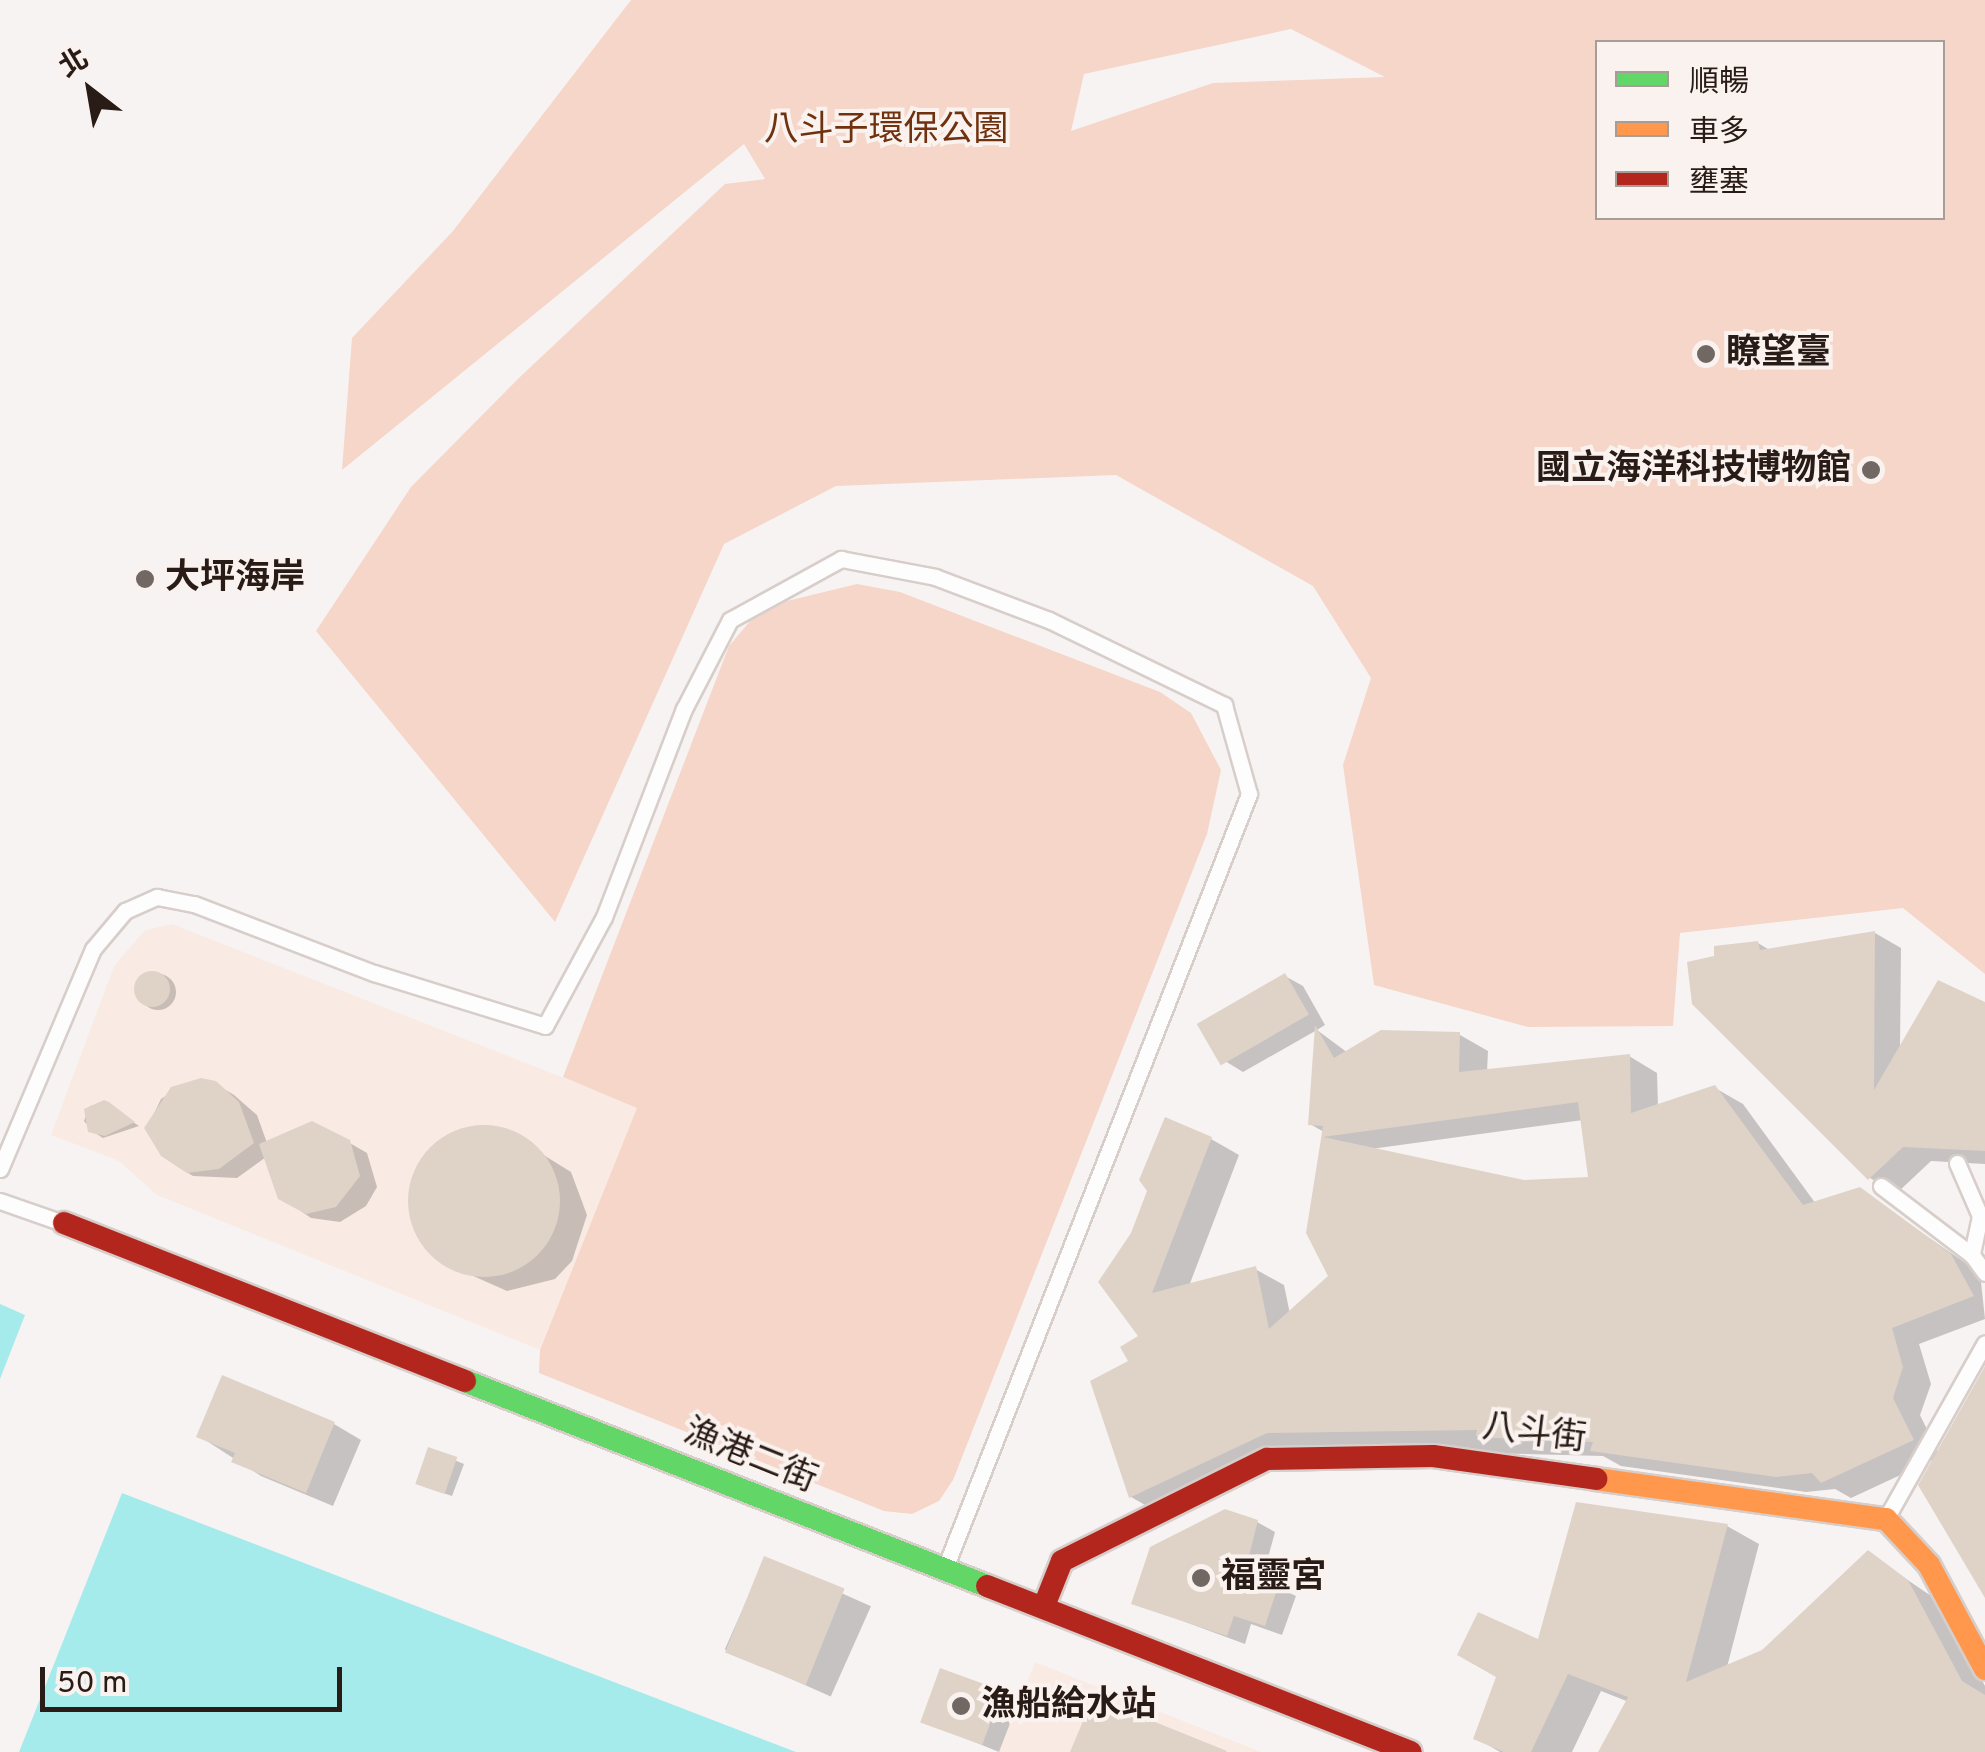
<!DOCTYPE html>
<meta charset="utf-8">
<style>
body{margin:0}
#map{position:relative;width:1985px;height:1752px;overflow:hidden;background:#f7f3f2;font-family:Overpass,"Noto Sans TC",sans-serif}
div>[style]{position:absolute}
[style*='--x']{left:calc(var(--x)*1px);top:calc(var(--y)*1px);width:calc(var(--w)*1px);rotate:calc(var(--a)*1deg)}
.industrial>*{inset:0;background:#f9ebe4}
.green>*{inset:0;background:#f5d6c8}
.water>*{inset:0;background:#a6ebec}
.shadow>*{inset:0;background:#0003;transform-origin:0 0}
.round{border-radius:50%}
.building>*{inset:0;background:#dfd3c8;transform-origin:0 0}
.roads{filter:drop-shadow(2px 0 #d7ceca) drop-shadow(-2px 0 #d7ceca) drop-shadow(0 2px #d7ceca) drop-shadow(0 -2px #d7ceca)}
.lane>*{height:15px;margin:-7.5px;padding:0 7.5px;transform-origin:7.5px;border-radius:7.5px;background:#fefdfd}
.fast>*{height:22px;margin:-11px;padding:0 11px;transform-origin:11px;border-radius:11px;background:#63d668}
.slow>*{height:22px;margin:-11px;padding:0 11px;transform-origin:11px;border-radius:11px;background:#ff974d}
.jam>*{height:22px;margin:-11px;padding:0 11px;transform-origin:11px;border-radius:11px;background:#b3261e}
.dots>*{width:28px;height:28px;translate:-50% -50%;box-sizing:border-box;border:5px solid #faf2ef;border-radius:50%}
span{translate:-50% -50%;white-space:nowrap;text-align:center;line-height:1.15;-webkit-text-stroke:8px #faf2ef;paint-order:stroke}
.park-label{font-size:35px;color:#70310f}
.poi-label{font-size:35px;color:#291c16;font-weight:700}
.left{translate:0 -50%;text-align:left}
.right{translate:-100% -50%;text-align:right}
.street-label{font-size:35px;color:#291c16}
.legend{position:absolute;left:1595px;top:40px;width:350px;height:180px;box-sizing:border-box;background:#faf2ef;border:2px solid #a69c98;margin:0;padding:12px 18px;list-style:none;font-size:30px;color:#291c16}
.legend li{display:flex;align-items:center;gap:20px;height:50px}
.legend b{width:50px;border:2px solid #a69c98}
.north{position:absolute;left:40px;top:40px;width:100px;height:100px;-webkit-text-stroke:8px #faf2ef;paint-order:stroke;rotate:329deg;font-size:28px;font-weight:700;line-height:40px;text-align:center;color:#291c16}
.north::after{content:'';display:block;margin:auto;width:35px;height:45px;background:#291c16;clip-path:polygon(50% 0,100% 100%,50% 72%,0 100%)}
.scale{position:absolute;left:40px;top:1667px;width:302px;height:45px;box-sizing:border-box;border:5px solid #291c16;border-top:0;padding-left:12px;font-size:30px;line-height:35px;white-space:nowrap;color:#291c16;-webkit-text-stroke:8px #faf2ef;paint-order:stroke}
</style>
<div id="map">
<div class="industrial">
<div style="clip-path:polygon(172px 924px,638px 1107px,540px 1350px,157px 1195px,119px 1161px,51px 1135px,114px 966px,145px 930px)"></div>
<div style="clip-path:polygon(1035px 1662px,1261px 1752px,999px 1752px)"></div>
</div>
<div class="green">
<div style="clip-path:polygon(evenodd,631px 0,1985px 0,1985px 974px,1903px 908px,1680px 933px,1673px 1026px,1528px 1027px,1374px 985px,1343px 765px,1371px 678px,1313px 586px,1116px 475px,836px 486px,724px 544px,555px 922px,316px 631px,411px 487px,521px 376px,725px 184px,765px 179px,744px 144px,342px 470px,352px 338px,453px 231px,631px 0,1291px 29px,1385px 77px,1213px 83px,1071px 131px,1084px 74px,1291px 29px,631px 0,1942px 42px,1942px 218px,1598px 218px,1598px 42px,1942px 42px)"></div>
<div style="clip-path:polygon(857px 584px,900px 592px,1160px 692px,1191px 713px,1221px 770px,1207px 834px,953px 1480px,939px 1501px,912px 1514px,884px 1511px,539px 1373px,540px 1350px,637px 1108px,563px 1077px,729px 646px,751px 620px,787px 601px)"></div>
</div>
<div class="water">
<div style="clip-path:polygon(0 1304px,25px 1315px,0 1379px)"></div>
<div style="clip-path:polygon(122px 1493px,796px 1752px,19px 1752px)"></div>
</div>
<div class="shadow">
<div style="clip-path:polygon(1875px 933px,1901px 948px,1900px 1049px,1985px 1004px,1985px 1164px,1931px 1161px,1897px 1193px,1870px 1178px,1694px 1003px,1758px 943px,1771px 951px)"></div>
<div class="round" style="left:140px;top:974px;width:36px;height:36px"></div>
<div style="clip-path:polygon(evenodd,1285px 976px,1303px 986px,1325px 1025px,1317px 1030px,1348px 1053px,1460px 1035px,1488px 1051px,1487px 1072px,1629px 1056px,1657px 1073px,1658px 1107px,1715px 1088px,1743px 1104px,1816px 1204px,1860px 1190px,1980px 1273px,1985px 1319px,1919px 1344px,1931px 1384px,1920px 1415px,1939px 1454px,1985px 1378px,1985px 1594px,1937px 1458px,1851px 1498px,1835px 1489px,1806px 1492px,1621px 1466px,1603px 1456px,1295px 1448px,1159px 1513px,1131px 1497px,1132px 1362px,1142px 1337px,1101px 1282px,1211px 1139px,1239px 1155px,1189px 1286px,1255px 1269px,1284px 1285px,1290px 1314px,1331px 1276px,1309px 1232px,1324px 1132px,1310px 1124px,1317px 1030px,1243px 1072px,1225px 1061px,1285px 976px,1583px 1120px,1591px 1180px,1524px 1183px,1371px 1149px,1583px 1120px)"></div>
<div style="clip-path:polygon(186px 1083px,216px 1084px,234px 1095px,257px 1115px,267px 1143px,348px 1142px,367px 1153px,377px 1187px,366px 1206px,340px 1222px,311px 1218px,280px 1197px,266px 1157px,237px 1178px,193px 1176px,175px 1165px,147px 1128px,161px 1099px)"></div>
<div style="clip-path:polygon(103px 1103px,112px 1108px,139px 1126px,103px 1138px,95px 1133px,84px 1121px,90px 1106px)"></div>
<div style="clip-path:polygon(480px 1128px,503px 1130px,571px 1172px,587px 1215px,572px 1261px,555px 1279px,507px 1291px,462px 1271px,434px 1255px,411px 1211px,422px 1163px,436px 1145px)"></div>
<div style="clip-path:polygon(334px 1424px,361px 1440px,333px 1506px,261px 1476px,199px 1436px)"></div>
<div style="clip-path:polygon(430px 1450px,464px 1464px,452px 1496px,425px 1487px)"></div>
<div style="clip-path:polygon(1257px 1522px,1275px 1532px,1262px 1580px,1296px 1596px,1282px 1635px,1251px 1624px,1245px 1644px,1134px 1603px)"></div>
<div style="clip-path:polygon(1727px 1526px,1759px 1544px,1727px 1667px,1763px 1652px,1868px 1553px,1940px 1602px,1985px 1686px,1985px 1752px,1601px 1752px,1629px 1702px,1601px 1691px,1572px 1752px,1500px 1752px,1476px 1738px,1540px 1642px)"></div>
<div style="left:765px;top:1559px;width:116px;height:99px;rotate:24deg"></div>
<div style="clip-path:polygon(1000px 1693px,1018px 1703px,999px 1752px,923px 1721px)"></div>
</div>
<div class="building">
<div style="clip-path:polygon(1875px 931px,1874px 1090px,1938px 980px,1985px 1002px,1985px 1151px,1903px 1147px,1868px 1180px,1692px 1004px,1687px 962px,1714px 956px,1714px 946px,1758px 941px,1760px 950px)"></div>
<div class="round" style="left:134px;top:971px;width:36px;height:36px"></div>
<div style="left:1285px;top:973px;width:48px;height:102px;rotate:60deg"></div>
<div style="clip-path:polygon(evenodd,1315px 1025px,1334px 1058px,1381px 1030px,1460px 1032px,1459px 1072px,1630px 1054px,1631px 1113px,1715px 1085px,1803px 1205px,1860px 1187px,1951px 1254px,1974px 1296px,1892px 1328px,1903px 1367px,1893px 1398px,1914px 1440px,1821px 1483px,1812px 1473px,1776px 1477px,1590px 1451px,1593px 1442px,1496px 1438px,1476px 1436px,1477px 1430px,1267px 1433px,1129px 1498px,1090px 1381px,1128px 1361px,1120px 1347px,1138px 1336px,1098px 1282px,1131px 1233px,1147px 1191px,1139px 1180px,1165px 1117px,1212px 1137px,1152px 1293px,1256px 1266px,1269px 1329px,1328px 1276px,1306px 1233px,1323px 1126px,1308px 1125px,1315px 1025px,1578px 1102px,1588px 1177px,1524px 1180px,1323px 1137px,1578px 1102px)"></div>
<div style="clip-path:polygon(201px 1078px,216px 1081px,239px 1102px,254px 1143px,219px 1169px,187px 1173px,161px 1156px,144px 1128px,171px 1087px)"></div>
<div style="clip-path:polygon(104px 1100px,109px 1102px,135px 1122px,105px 1136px,88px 1132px,84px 1109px)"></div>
<div style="clip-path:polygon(312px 1121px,350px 1140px,360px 1176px,336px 1207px,306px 1214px,278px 1199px,259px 1144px)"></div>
<div class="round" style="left:408px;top:1125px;width:152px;height:152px"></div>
<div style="clip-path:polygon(1985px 1366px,1985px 1598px,1918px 1485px)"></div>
<div style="clip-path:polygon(222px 1375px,335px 1422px,306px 1493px,231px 1462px,235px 1453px,196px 1437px)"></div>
<div style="left:428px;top:1447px;width:31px;height:39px;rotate:19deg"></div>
<div style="clip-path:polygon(1576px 1502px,1728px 1524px,1686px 1682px,1762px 1650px,1868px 1550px,1908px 1580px,1962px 1681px,1985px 1695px,1985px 1752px,1598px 1752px,1628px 1697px,1568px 1674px,1531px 1752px,1504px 1752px,1473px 1739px,1496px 1677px,1457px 1655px,1478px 1612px,1538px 1639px)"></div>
<div style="clip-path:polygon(1225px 1509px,1258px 1520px,1245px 1572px,1279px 1583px,1265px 1626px,1234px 1616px,1227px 1636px,1131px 1604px,1150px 1547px)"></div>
<div style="left:764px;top:1556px;width:87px;height:104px;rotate:22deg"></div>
<div style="left:940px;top:1668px;width:66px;height:58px;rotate:20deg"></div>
<div style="clip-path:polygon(1093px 1697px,1227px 1751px,1226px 1752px,1070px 1752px)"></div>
</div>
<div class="roads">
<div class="lane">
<div style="--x:1957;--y:1163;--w:58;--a:66.5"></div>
<div style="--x:1980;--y:1216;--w:40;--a:102"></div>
<div style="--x:0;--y:1169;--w:239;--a:-67.1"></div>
<div style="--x:93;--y:949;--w:50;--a:-49.9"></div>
<div style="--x:125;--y:911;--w:35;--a:-24"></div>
<div style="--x:157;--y:897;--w:38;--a:11"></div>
<div style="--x:194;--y:904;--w:193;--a:21"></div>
<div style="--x:374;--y:973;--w:179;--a:17.2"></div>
<div style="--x:545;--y:1026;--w:124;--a:-61.6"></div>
<div style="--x:604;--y:917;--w:223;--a:-69"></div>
<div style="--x:684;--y:709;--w:100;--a:-62.7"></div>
<div style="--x:730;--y:620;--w:127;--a:-28.8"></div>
<div style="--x:841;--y:559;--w:96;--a:10.8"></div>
<div style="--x:935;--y:577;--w:122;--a:20.7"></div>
<div style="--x:1049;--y:620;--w:195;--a:25.9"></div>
<div style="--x:1224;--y:705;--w:92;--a:74.3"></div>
<div style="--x:1249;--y:794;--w:826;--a:111.44"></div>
<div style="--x:1881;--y:1186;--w:114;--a:37.2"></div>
<div style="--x:1972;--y:1255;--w:22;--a:54"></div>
<div style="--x:0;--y:1201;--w:64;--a:19.3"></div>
<div style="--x:1888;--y:1515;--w:197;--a:-60.6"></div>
</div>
<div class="fast">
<div style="--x:465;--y:1381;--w:561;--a:21.44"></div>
</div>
<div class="slow">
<div style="--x:1596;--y:1479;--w:293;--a:7.9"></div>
<div style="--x:1886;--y:1519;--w:63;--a:46.9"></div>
<div style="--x:1929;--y:1565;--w:118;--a:61.7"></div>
</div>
<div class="jam">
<div style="--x:64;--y:1223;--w:431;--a:21.5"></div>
<div style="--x:987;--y:1586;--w:455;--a:21.4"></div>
<div style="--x:1044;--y:1606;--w:48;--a:-68.2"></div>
<div style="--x:1062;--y:1561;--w:229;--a:-26.5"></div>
<div style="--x:1267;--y:1459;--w:166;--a:-1"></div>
<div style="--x:1433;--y:1456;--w:165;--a:8"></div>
</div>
</div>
<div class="dots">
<div style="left:1706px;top:354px;background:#716763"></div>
<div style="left:1871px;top:470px;background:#716763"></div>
<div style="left:145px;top:579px;background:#716763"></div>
<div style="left:1201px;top:1578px;background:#716763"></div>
<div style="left:961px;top:1706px;background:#716763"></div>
</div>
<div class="park-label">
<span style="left:886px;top:131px">八斗子環保公園</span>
</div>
<div class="poi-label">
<span class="left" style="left:1726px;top:354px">瞭望臺</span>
<span class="right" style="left:1851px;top:470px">國立海洋科技博物館</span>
<span class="left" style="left:165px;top:579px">大坪海岸</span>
<span class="left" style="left:1221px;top:1578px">福靈宮</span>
<span class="left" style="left:981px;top:1706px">漁船給水站</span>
</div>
<div class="street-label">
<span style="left:1534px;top:1434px;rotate:7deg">八斗街</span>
<span style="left:750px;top:1457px;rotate:22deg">漁港二街</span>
</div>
<ul class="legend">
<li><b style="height:12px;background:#63d668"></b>順暢</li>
<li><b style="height:12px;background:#ff974d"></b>車多</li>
<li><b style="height:12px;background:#b3261e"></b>壅塞</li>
</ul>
<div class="north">北</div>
<div class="scale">50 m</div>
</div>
